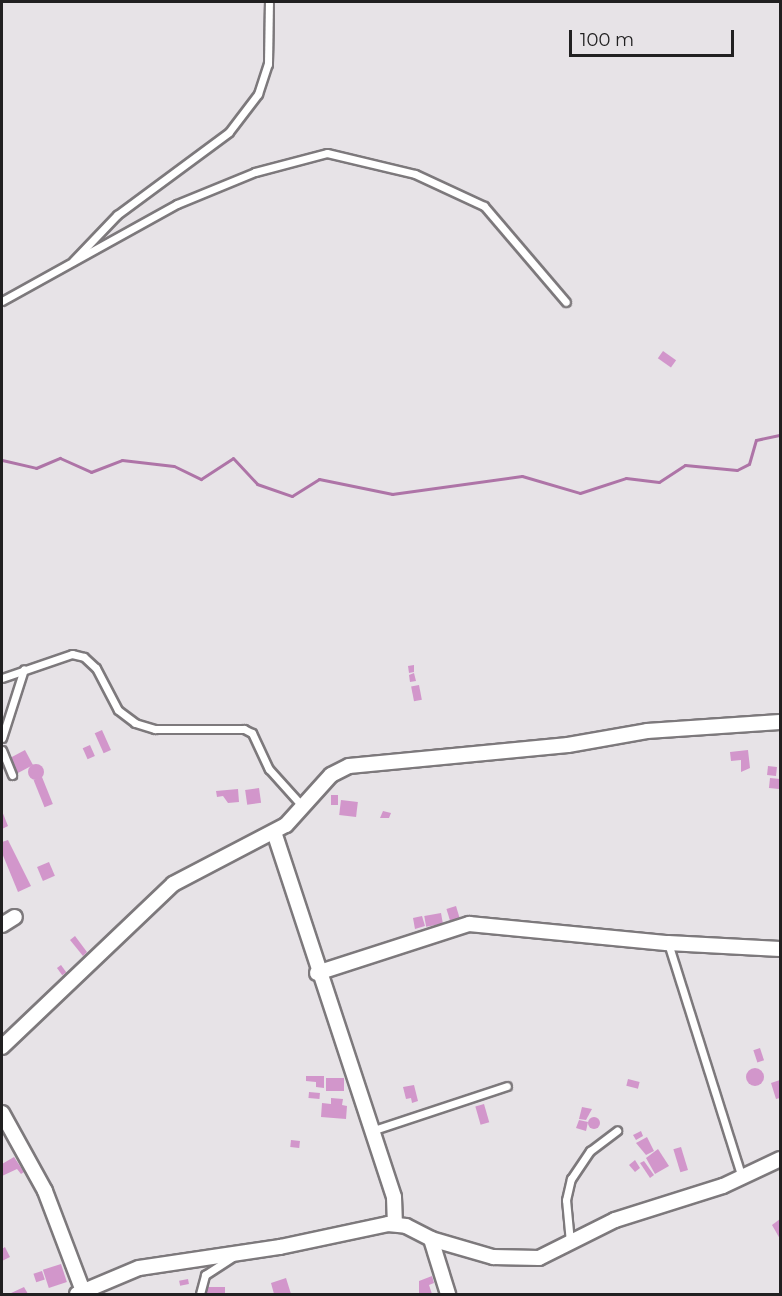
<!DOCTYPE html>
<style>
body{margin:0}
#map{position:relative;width:782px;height:1296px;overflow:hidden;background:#e7e3e7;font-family:Montserrat,sans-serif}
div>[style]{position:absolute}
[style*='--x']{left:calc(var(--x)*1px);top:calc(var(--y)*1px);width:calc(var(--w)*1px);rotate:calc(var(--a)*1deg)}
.stream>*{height:3px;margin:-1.5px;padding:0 1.5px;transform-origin:1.5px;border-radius:1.5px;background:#ae74a7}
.building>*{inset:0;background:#d296cb;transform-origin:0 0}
.round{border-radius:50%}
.roads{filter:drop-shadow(2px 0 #7d797c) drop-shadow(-2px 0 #7d797c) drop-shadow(0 2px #7d797c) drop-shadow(0 -2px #7d797c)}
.service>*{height:7px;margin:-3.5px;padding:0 3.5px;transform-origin:3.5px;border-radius:3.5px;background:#fff}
.minor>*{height:14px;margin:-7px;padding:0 7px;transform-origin:7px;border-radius:7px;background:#fff}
span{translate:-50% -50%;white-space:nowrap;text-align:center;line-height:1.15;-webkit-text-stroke:4.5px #e7e3e7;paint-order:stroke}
.frame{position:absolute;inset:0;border:3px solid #212021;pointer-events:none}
.scale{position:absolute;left:569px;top:30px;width:165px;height:27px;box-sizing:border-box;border:3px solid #212021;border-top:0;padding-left:8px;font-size:18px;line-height:21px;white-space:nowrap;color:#212021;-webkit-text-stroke:4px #e7e3e7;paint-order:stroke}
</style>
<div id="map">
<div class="stream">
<div style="--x:2;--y:460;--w:35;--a:13"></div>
<div style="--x:36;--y:468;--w:26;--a:-23"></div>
<div style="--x:60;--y:458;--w:34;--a:24"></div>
<div style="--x:91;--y:472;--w:33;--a:-21"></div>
<div style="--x:122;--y:460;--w:52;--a:6.6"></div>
<div style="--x:174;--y:466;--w:30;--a:26"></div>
<div style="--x:201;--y:479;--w:38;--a:-33"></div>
<div style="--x:233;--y:458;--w:35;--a:47"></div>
<div style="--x:257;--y:484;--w:37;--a:19"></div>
<div style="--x:292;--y:496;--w:32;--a:-32"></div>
<div style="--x:319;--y:479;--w:75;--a:11.6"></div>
<div style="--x:392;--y:494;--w:131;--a:-7.9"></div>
<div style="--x:522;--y:476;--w:60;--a:16.3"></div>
<div style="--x:580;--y:493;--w:48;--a:-18.1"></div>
<div style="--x:626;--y:478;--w:33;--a:7"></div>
<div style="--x:659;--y:482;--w:31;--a:-33"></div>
<div style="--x:685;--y:465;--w:52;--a:5.5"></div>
<div style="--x:737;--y:470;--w:13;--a:-27"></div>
<div style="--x:749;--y:464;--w:25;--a:-74"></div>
<div style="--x:756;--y:440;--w:25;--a:-12"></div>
</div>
<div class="building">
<div style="left:663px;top:351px;width:16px;height:9px;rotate:35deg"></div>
<div style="clip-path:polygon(414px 665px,414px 672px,409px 673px,408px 666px)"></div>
<div style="clip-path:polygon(414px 673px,416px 681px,410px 682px,409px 675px)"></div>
<div style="left:419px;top:685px;width:15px;height:8px;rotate:79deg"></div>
<div style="left:102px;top:730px;width:22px;height:8px;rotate:66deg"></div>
<div style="left:90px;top:745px;width:12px;height:8px;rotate:66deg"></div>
<div style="left:25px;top:750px;width:17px;height:18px;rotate:62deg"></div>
<div style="clip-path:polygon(748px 750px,750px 768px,741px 772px,741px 760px,731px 761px,730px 752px)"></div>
<div class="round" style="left:28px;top:764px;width:16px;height:16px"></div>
<div style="left:768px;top:766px;width:9px;height:9px;rotate:6deg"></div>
<div style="left:42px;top:777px;width:29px;height:9px;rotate:68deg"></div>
<div style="left:770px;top:778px;width:10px;height:10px;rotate:6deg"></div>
<div style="left:259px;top:788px;width:15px;height:14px;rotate:82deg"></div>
<div style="clip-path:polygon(238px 789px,239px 802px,228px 803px,223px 796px,217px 797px,216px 791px)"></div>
<div style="left:331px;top:795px;width:7px;height:10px"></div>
<div style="left:341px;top:800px;width:17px;height:15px;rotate:7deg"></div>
<div style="clip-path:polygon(2px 811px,8px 826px,2px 829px)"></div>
<div style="clip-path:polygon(383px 811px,391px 813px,389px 818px,380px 818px)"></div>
<div style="clip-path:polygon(8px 840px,31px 886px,18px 892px,2px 853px,2px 842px)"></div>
<div style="left:49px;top:862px;width:15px;height:13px;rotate:67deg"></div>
<div style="left:456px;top:906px;width:14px;height:10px;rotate:73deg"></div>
<div style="left:441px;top:913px;width:11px;height:17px;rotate:80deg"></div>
<div style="clip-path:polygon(422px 916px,425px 926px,415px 929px,413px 918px)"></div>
<div style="clip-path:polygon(75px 936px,87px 952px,83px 956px,70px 940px)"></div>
<div style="left:61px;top:965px;width:9px;height:5px;rotate:54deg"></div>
<div style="left:760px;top:1048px;width:13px;height:7px;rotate:72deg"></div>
<div class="round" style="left:746px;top:1068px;width:18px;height:18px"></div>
<div style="clip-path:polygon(306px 1076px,324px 1076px,324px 1088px,316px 1087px,316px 1082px,306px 1081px)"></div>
<div style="left:326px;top:1078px;width:18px;height:13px"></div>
<div style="left:628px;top:1079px;width:12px;height:7px;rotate:14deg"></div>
<div style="clip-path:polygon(780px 1080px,780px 1098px,776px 1099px,771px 1083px)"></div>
<div style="clip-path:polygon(414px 1085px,418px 1101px,412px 1103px,411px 1098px,406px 1099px,403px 1087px)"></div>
<div style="left:309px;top:1092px;width:11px;height:6px;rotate:5deg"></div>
<div style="clip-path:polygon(331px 1098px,343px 1099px,342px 1105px,347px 1106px,346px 1119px,321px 1117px,322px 1103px,331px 1104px)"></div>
<div style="left:484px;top:1104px;width:19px;height:9px;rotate:74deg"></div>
<div style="clip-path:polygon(582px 1107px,592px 1109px,586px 1120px,579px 1119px)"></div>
<div class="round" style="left:588px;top:1117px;width:12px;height:12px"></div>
<div style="clip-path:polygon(579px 1120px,588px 1122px,586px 1131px,576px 1128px)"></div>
<div style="clip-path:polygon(641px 1131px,643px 1136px,636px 1140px,633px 1135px)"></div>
<div style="clip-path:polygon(647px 1137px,654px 1151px,646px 1155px,636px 1143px)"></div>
<div style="left:291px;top:1140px;width:9px;height:7px;rotate:6deg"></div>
<div style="left:681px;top:1147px;width:24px;height:8px;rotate:73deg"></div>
<div style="clip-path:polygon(658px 1149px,669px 1166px,655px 1174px,646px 1158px)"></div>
<div style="clip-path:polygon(14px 1157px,24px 1172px,21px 1174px,17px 1169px,2px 1176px,2px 1164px)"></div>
<div style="clip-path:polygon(635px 1160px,640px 1168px,635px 1172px,629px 1165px)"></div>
<div style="clip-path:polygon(644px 1161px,654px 1175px,650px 1178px,640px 1163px)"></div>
<div style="clip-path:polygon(780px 1219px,780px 1239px,772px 1225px)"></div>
<div style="clip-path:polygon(5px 1247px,10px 1257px,2px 1261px,2px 1249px)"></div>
<div style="left:61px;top:1264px;width:19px;height:19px;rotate:72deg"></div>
<div style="left:42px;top:1271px;width:9px;height:9px;rotate:72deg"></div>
<div style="clip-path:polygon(432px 1276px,434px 1283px,429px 1285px,432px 1294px,419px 1294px,419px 1281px)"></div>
<div style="clip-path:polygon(286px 1278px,291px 1294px,274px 1294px,271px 1283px)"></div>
<div style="left:188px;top:1279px;width:5px;height:9px;rotate:79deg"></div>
<div style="clip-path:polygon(24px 1287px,28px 1294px,9px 1294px)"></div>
<div style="left:206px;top:1287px;width:19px;height:7px"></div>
</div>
<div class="roads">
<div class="service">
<div style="--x:73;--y:261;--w:64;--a:-46.3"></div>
<div style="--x:117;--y:215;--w:139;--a:-36.5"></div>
<div style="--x:229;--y:132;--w:48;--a:-52.7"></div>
<div style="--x:258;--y:94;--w:32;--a:-72"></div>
<div style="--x:268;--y:64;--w:62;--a:-89.1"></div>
<div style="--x:2;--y:301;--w:200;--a:-29"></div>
<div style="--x:177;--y:204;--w:84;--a:-22.3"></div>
<div style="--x:255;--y:172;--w:74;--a:-14.8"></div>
<div style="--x:327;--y:153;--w:90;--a:13.4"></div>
<div style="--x:415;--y:174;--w:76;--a:24.9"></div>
<div style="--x:484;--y:206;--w:126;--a:49.5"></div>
<div style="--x:2;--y:678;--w:74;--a:-18.9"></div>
<div style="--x:72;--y:654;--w:12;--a:14"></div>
<div style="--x:84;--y:657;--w:16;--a:43"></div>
<div style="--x:96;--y:668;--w:47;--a:62.4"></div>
<div style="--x:118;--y:710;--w:21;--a:37"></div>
<div style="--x:135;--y:723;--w:21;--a:17"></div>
<div style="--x:155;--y:729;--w:89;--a:0"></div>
<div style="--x:244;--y:729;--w:9;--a:27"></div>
<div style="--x:252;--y:733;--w:40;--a:65"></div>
<div style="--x:269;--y:769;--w:52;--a:48.1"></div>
<div style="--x:2;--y:738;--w:72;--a:-72.3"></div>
<div style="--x:2;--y:750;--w:27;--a:68"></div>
<div style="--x:668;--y:943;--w:246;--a:72.5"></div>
<div style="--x:371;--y:1131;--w:143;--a:-18.3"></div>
<div style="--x:570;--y:1242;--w:42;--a:-95.4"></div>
<div style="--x:566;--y:1200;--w:22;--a:-77"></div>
<div style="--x:571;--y:1179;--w:34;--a:-56"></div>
<div style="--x:590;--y:1151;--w:34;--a:-37"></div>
<div style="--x:200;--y:1294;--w:20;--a:-75"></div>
<div style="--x:205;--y:1275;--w:33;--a:-33"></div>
</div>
<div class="minor">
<div style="--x:274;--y:832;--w:384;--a:71.8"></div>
<div style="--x:394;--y:1197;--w:27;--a:88"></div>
<div style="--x:2;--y:925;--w:15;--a:-32"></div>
<div style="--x:317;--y:973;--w:160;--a:-17.9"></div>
<div style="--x:469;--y:924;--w:200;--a:5.5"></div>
<div style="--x:668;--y:943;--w:112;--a:3.1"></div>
<div style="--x:2;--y:1047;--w:236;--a:-43.6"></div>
<div style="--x:173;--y:884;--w:127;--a:-27.6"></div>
<div style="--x:286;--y:825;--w:67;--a:-48"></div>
<div style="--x:331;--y:775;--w:20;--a:-27"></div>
<div style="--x:349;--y:766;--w:220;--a:-5.5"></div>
<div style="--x:568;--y:745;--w:80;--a:-10"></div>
<div style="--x:647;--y:731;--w:133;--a:-3.9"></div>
<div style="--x:2;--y:1113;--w:89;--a:61.1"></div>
<div style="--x:45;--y:1191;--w:107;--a:69.2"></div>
<div style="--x:431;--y:1239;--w:58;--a:72.8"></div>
<div style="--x:77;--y:1294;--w:67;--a:-22.8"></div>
<div style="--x:139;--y:1268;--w:143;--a:-8.5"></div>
<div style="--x:280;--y:1247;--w:110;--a:-12"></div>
<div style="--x:388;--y:1224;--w:18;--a:6"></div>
<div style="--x:406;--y:1226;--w:28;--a:27"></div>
<div style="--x:431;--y:1239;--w:65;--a:16.2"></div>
<div style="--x:493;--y:1257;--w:46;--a:1.2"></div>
<div style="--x:539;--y:1258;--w:85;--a:-26.6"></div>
<div style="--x:615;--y:1220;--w:113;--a:-17.5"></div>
<div style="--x:723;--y:1186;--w:63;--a:-25.3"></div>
</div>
</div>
<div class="frame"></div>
<div class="scale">100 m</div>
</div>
